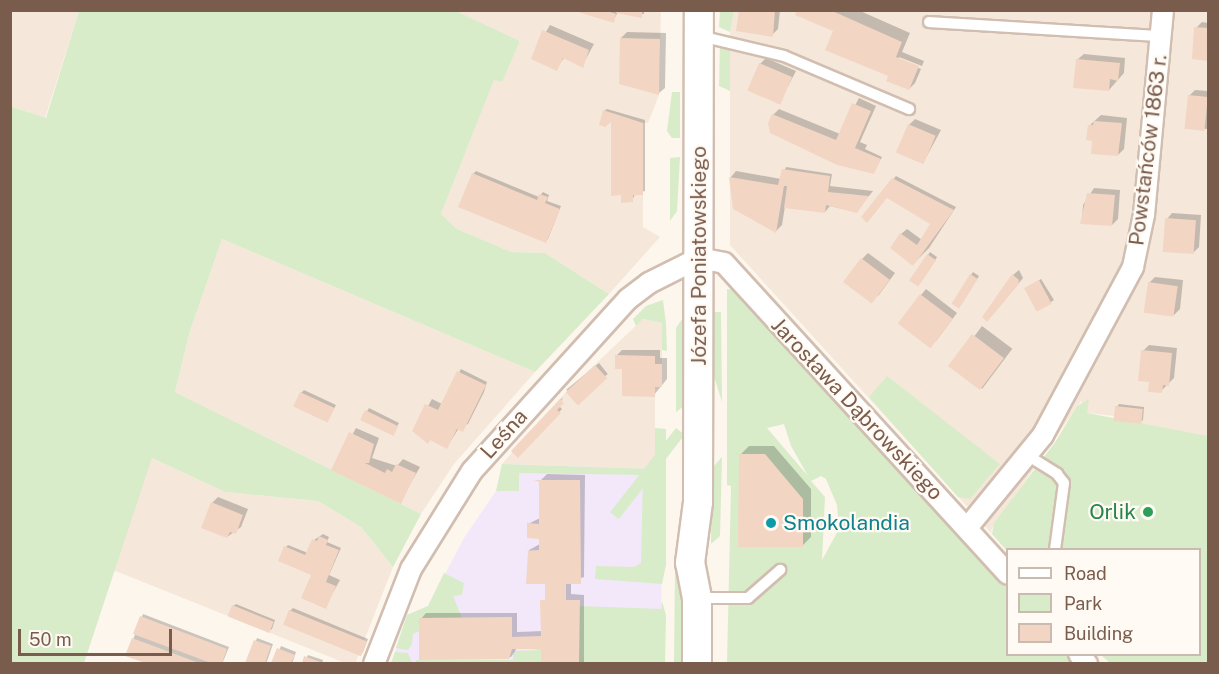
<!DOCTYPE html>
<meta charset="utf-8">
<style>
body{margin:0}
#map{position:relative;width:1219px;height:674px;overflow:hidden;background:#fdf6ec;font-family:"Public Sans",sans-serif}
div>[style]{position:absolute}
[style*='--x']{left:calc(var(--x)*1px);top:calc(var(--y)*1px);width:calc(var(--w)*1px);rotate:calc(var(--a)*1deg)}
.residential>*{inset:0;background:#f5e8da}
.education>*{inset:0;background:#f3e8fa}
.green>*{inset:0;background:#d8ecc9;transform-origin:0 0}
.shadow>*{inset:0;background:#0003;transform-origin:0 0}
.building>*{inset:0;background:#f3d5c3;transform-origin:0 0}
.roads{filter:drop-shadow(2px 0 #d1beb0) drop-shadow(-2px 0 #d1beb0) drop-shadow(0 2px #d1beb0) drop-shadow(0 -2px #d1beb0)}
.lane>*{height:10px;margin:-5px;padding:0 5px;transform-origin:5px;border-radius:5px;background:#fff}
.street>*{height:20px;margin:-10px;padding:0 10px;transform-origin:10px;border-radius:10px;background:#fff}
.secondary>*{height:28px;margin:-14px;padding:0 14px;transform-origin:14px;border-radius:14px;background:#fff}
.dots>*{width:16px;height:16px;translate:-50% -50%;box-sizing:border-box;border:3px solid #fffaf3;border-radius:50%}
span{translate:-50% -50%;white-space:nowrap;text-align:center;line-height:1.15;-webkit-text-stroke:4.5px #fffaf3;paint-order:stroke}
.street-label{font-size:21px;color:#7a5c4d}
.leisure-label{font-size:21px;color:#27864d}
.right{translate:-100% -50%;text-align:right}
.culture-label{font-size:21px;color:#0d838f}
.left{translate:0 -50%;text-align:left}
.frame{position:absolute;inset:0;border:12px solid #7a5c4d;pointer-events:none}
.legend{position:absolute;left:1006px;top:548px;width:195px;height:108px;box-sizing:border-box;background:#fffaf3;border:2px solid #cabbb1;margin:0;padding:8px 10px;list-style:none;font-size:18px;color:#7a5c4d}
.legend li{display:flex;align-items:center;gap:12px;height:30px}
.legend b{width:30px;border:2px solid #cabbb1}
.scale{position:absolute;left:18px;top:629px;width:154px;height:27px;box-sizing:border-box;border:3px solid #7a5c4d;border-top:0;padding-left:8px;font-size:18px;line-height:21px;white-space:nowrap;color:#7a5c4d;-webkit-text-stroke:4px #fffaf3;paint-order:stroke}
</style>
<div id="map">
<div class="residential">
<div style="clip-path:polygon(10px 11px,79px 11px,45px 118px,11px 106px)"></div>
<div style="clip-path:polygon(456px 11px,661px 11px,659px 95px,648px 123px,643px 123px,643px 227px,660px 237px,609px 294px,545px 253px,511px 252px,457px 229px,441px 214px,494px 79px,501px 82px,520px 41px)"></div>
<div style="clip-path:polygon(734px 11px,1208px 11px,1208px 436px,1114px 421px,1114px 416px,1087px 413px,1081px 401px,991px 530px,992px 534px,730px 245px,730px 32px)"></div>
<div style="clip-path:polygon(222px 239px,535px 372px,454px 464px,421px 514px,175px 392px,190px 331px)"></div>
<div style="clip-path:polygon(643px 319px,662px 323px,662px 387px,655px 387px,655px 469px,502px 464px,566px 392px)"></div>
<div style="clip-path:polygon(152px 458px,225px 492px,318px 501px,361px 527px,393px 567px,355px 664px,345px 663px,113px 570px)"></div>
</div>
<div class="education">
<div style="clip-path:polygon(502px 464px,662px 469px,661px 663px,391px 664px,407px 615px,428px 606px,464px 538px,496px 491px)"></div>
</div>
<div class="green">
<div style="clip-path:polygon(79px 11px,456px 11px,520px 41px,502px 82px,494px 80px,441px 214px,457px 229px,511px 252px,545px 253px,609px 294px,535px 372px,222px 239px,190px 331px,175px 392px,421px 514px,393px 567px,361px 527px,318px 501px,225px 492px,152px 458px,84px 663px,11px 663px,10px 106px,46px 118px)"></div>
<div style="clip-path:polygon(720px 11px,734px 11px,730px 32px,719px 27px)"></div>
<div style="clip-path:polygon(720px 44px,730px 44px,730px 91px,719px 86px)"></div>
<div style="clip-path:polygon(672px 92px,680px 92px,680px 138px,672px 138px,667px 131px)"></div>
<div style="clip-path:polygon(680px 157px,677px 211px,670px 221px,670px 158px)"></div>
<div style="clip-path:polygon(evenodd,727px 289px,737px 290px,1007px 588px,1008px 654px,1068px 655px,1076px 663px,727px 664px,731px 486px,727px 485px,727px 289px,784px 424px,791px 446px,808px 476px,767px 428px,784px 424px,727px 289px,821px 476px,826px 479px,837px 505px,839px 529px,822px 560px,825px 497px,811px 481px,821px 476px)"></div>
<div style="clip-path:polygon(663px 300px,666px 324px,667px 351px,662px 350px,662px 323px,643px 319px,636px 326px,633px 319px,646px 306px)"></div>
<div style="clip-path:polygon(712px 312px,721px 312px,722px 402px,712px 370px)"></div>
<div style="clip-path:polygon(685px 315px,684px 406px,676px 412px,676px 328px)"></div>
<div style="clip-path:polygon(887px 376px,1000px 464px,970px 499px,958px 497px,869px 397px)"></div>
<div style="clip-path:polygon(1089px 399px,1087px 413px,1208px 436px,1208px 663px,1110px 663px,1101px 655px,1200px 654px,1200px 550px,1007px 551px,992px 534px,994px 523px,1056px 441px,1077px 406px)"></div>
<div style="clip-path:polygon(655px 428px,666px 429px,666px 565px,662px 584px,595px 579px,596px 566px,634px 567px,641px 563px,643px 475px,519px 473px,519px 491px,496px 491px,502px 464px,655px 469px)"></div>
<div style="left:676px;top:428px;width:11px;height:107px;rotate:38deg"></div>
<div style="clip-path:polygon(722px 457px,720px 536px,711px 544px,712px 468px)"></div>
<div style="clip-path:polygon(684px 560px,684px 663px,674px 664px,675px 569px)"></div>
<div style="clip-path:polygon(444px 573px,464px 583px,462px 595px,453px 596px,462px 618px,419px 618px,419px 631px,413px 634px,412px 644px,408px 650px,396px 648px,407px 615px,428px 606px)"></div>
<div style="clip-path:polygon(662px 601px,666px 615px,665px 663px,579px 664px,579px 606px,661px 609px)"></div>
<div style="clip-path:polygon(541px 650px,541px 663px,416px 664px,416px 660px,513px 660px,513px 651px)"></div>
<div style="clip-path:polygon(395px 652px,408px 653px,412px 663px,391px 663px)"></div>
</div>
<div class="shadow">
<div style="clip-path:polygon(577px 10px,644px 10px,644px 14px,618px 12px,613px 21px)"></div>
<div style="clip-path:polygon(740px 10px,780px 10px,778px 29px,772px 35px)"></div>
<div style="clip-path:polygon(798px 10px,858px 10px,910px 33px,902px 52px,924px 61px,922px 66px,899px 57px,899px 60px,921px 69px,915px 83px,909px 89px,892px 69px,835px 30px)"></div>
<div style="clip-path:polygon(1202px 22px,1208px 23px,1208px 59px,1193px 58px,1196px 28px)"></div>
<div style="clip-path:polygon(550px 25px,594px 44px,582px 66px,564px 58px,556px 69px,538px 45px)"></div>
<div style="clip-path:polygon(627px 32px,666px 33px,665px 88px,659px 93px,621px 38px)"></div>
<div style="clip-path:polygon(1084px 54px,1125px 58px,1124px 73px,1109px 90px,1078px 59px)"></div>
<div style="clip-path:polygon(766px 58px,796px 71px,779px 103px,760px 64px)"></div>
<div style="clip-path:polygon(1195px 90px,1208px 91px,1208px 129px,1187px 128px,1189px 96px)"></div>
<div style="clip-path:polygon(859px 98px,876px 106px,860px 142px,867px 145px,865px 149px,882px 157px,874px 172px,773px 115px,779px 109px,840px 134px)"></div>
<div style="clip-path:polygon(607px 109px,645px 120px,645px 191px,635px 194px,632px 201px,612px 118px,604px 111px)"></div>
<div style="clip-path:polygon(1101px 115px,1127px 118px,1124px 149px,1118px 155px,1089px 126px)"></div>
<div style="clip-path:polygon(915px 119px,941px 130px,923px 163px,909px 125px)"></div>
<div style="clip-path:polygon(786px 167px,832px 174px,830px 186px,873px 191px,856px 212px,830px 206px,825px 212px,785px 206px,782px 225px,776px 231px,734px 208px,731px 177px,736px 171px,781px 179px)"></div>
<div style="clip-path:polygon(476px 171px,539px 197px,543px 192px,549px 195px,547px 201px,561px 206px,548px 239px,546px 241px,473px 174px)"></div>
<div style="clip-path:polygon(896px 176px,956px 207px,929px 248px,913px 264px,901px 234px,907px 229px,922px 240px,932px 224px,887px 197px,863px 217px)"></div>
<div style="clip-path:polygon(1094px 188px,1120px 190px,1118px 219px,1112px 225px,1082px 222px,1083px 205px)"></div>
<div style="clip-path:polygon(1172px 213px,1201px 215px,1199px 247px,1193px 253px,1167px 219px)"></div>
<div style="clip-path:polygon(930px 252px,937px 257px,921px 282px,928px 255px)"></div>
<div style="clip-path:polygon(868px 253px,895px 273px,878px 296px,862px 259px)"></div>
<div style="clip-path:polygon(1019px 270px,1023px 278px,993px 314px,1013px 275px)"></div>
<div style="clip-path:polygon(973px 272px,979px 276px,961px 305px,971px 275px)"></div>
<div style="clip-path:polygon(1155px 277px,1183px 280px,1180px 309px,1174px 315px,1149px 283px)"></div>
<div style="clip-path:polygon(1041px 279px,1054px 300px,1039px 310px,1029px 286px)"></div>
<div style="clip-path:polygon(926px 289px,957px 313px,936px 341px,921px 295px)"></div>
<div style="left:982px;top:326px;width:38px;height:50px;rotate:37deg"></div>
<div style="clip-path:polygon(1149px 345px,1177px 348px,1174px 378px,1161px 391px,1151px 381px,1143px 351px)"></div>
<div style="clip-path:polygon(622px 350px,660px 350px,660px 358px,667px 358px,667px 379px,654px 395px,623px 367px,616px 356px)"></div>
<div style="left:599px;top:363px;width:14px;height:42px;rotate:51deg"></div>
<div style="clip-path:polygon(461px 369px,487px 382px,484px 392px,468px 424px,459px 428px,447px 447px,431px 439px,428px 442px,414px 431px,432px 399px,442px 404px)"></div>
<div style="clip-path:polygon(304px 390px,336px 405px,327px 421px,301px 393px)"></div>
<div style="clip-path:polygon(563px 397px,559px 406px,562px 409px,518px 456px,513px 451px)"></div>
<div style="clip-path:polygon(1119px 404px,1144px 407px,1143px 420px,1140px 422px,1117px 407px)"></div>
<div style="clip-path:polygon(369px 408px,399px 423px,394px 432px,362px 419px)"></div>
<div style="clip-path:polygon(356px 428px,379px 438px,372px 458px,397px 466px,403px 459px,420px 467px,400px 502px,333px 469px)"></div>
<div style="clip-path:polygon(749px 446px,774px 446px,811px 489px,811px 537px,802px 546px,740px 455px)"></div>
<div style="clip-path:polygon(547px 474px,585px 475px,584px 577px,571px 582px,571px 594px,584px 595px,584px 664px,542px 664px,543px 649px,517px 648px,511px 657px,420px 657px,421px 619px,426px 613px,517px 613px,517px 632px,543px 631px,546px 582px,529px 582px,529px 550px,540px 544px,540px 537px,528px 524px,540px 518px,541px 480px)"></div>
<div style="clip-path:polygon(218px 497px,248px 509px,241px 527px,227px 537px,212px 503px)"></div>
<div style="clip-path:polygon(323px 534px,329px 537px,327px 542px,341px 548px,329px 575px,340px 580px,325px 607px,313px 576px,286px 547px,288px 545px,308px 553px,314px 540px)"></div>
<div style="clip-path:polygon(236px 604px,275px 620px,272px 629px,269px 631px,233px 606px)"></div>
<div style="clip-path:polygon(293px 608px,368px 639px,363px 652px,360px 655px,290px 611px)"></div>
<div style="clip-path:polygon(143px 614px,229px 647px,222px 664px,150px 664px,127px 655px)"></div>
<div style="clip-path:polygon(257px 638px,273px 644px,266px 664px,247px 664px)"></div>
<div style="clip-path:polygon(281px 646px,296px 652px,292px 664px,273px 664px)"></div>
<div style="clip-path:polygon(308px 655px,323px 660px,322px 664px,303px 664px)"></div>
</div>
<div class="building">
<div style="clip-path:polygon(604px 10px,616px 14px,614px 23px,575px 11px)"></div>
<div style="clip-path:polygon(616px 10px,642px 10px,642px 18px,616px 13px)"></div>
<div style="clip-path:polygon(739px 10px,775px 10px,773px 37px,736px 31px)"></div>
<div style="clip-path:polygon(797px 10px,830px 10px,902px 42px,896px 57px,919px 66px,909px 90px,886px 81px,888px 76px,825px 50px,833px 31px,795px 15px)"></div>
<div style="clip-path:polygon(1194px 27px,1208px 28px,1208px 61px,1192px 59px)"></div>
<div style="clip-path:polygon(542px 30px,589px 50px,583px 68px,563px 58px,557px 71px,531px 59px)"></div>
<div style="clip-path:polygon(620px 38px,660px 39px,659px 95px,619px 84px)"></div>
<div style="clip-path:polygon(1076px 59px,1120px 63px,1118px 81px,1110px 79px,1109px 91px,1073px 88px)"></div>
<div style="left:759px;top:63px;width:36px;height:30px;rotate:23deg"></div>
<div style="left:1188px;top:95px;width:20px;height:34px;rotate:6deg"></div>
<div style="clip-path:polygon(852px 103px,871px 111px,855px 148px,881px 159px,874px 174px,837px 165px,770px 133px,768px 123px,772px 114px,836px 140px)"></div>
<div style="clip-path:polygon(603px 110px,643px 123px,643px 195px,633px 195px,633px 202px,621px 203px,621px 195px,611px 196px,611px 122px,605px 127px,599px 125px)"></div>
<div style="clip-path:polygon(1094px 121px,1122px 123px,1118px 156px,1091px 154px,1092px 141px,1086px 140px,1088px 125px,1093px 125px)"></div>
<div style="left:908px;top:124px;width:30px;height:31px;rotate:23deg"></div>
<div style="clip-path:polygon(782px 169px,830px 176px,828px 192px,869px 196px,857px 213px,826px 205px,825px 213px,784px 208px,787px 186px,784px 186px,776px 233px,733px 209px,729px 177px,778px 185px)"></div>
<div style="clip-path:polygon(472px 173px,537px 200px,539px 194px,548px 197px,545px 203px,560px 209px,546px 243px,458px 207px)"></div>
<div style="clip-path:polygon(892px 178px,954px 210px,913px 266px,890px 248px,900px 233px,917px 245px,930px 224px,887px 198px,867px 223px,861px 217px)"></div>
<div style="clip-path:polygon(1087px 193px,1115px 195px,1112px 226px,1080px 224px)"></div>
<div style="left:1165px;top:218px;width:31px;height:34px;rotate:4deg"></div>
<div style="left:927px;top:254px;width:11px;height:32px;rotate:34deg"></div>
<div style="left:861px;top:258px;width:36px;height:30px;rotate:37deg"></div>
<div style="left:970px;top:274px;width:9px;height:35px;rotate:32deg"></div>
<div style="clip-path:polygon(1012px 274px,1019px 280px,1018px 285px,987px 322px,982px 317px)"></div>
<div style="left:1039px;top:280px;width:27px;height:17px;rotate:62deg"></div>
<div style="left:1148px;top:282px;width:30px;height:31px;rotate:8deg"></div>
<div style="left:920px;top:294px;width:41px;height:37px;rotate:37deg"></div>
<div style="left:972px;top:334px;width:40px;height:40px;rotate:37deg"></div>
<div style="clip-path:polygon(1141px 350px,1172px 353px,1169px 386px,1163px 385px,1162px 393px,1148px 392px,1149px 382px,1138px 381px)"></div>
<div style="clip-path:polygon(615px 355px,655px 356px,655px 364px,662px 364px,662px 387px,655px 387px,655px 397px,622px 396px,622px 369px,615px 369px)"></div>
<div style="left:595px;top:365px;width:18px;height:40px;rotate:47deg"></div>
<div style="clip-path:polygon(457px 371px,486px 385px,463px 432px,457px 429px,447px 449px,430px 440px,428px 444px,412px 431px,425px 404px,438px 410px)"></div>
<div style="left:300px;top:392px;width:38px;height:16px;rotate:25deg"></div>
<div style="clip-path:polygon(560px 399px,564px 403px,557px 410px,561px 413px,518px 458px,511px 451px)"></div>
<div style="left:1115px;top:406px;width:28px;height:15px;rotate:6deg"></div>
<div style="left:365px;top:410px;width:37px;height:11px;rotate:26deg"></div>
<div style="clip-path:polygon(349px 432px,374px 444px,369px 463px,365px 463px,385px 473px,387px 469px,392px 472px,396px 464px,416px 473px,401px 504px,331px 470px)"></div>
<div style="clip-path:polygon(739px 454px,765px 454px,803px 499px,803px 547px,738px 547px)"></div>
<div style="clip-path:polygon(534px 480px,580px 480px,581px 584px,566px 584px,566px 600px,580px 600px,579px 663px,541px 663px,541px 650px,532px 649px,512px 649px,509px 659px,419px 660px,419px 618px,512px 617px,512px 637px,541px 636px,540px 600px,545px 600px,545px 584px,526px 584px,528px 551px,523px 551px,539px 550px,539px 539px,527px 538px,527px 523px,539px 524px,539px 482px)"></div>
<div style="clip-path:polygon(211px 502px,243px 515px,236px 534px,230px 532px,227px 538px,201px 528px)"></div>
<div style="clip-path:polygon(319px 536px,328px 540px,326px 545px,339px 550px,326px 582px,336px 586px,326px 609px,301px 598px,311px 575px,278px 561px,284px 546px,305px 555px,312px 539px,317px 541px)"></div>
<div style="left:232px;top:605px;width:45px;height:12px;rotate:22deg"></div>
<div style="left:289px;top:610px;width:84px;height:16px;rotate:22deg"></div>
<div style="clip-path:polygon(140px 616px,227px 649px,222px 663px,211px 663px,133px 634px)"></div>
<div style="clip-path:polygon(132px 638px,199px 663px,145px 663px,125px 656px)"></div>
<div style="clip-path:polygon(254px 640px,271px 646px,265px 663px,245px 663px)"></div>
<div style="clip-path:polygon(277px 648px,295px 655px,291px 663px,271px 663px)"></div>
<div style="clip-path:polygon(304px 656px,323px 663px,302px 663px)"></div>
</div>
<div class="roads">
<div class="lane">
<div style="--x:929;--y:22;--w:232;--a:3.5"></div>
<div style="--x:700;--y:36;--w:86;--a:13.4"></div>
<div style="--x:784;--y:56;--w:136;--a:23"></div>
<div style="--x:1027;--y:455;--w:36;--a:32"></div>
<div style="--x:1057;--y:474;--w:11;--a:52"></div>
<div style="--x:1064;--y:483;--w:68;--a:97.7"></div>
<div style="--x:698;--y:598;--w:50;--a:0"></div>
<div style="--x:748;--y:598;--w:43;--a:-41.2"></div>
</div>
<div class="street">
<div style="--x:967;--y:528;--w:120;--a:-50.7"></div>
<div style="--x:1043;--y:435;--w:191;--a:-61.8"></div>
<div style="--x:1133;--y:267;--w:53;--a:-78.1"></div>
<div style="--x:1144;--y:215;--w:206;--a:-84.7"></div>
<div style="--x:1079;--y:654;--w:13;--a:51"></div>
<div style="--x:374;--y:664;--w:102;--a:-68.7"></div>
<div style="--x:411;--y:569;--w:115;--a:-58.1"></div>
<div style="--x:472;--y:471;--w:232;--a:-47.8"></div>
<div style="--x:628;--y:299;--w:26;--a:-37"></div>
<div style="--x:649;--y:283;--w:56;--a:-26.6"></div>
<div style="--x:699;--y:258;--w:25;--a:11"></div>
<div style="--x:724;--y:263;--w:421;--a:47.6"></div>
</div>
<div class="secondary">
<div style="--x:697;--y:664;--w:66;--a:-90"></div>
<div style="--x:697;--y:598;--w:36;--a:-101"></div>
<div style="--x:690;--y:563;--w:62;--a:-82.5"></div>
<div style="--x:698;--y:502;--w:492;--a:-89.9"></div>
</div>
</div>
<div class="dots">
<div style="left:1148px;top:512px;background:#2e9e5b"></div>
<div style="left:771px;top:523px;background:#0f9aa8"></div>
</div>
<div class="street-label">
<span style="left:1148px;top:150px;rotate:-83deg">Powstańców 1863 r.</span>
<span style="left:699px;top:256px;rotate:-90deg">Józefa Poniatowskiego</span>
<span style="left:857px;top:409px;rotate:47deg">Jarosława Dąbrowskiego</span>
<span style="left:504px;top:434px;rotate:-48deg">Leśna</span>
</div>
<div class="leisure-label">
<span class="right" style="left:1136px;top:512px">Orlik</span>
</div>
<div class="culture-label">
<span class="left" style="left:783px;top:523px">Smokolandia</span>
</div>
<div class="frame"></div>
<ul class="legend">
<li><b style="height:8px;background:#fff"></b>Road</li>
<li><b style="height:16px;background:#d8ecc9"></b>Park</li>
<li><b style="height:16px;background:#f3d5c3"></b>Building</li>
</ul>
<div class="scale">50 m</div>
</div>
